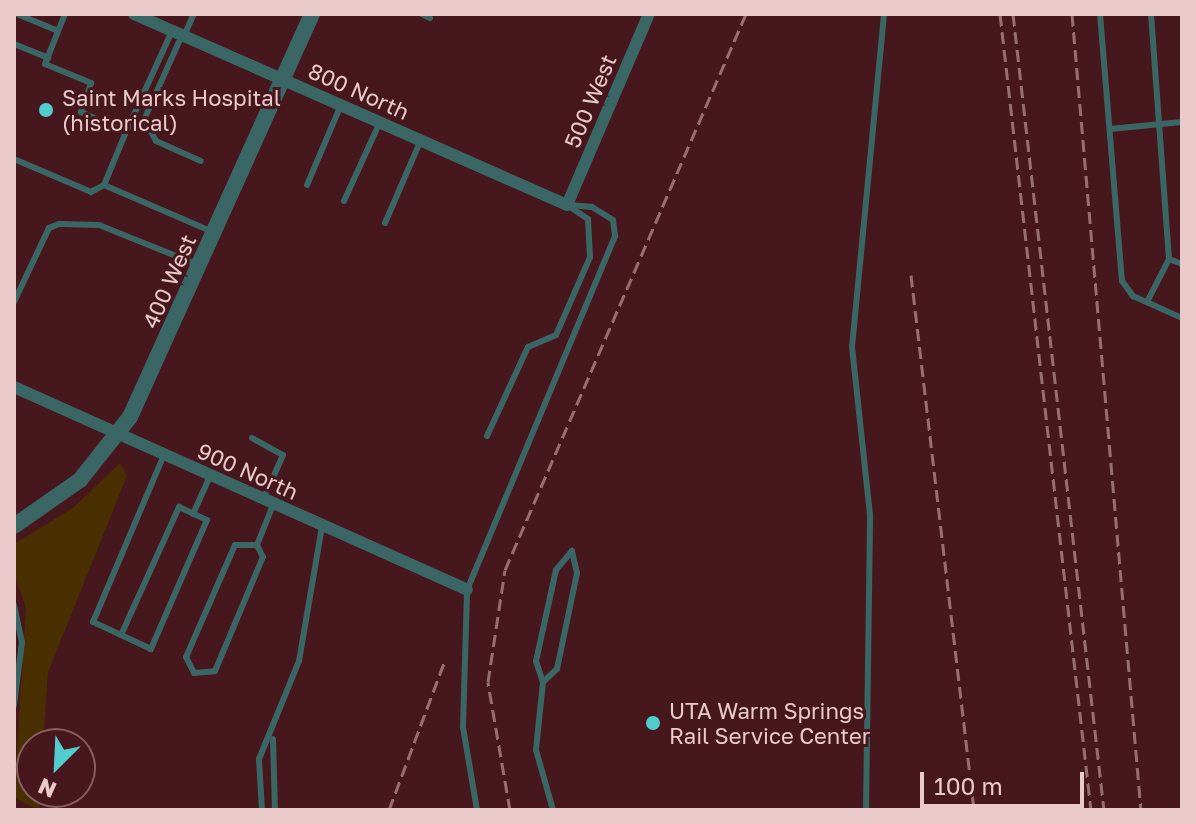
<!DOCTYPE html>
<style>
body{margin:0}
#map{position:relative;width:1196px;height:824px;overflow:hidden;background:#46171d;font-family:"Golos Text",sans-serif}
div>[style]{position:absolute}
[style*='--x']{left:calc(var(--x)*1px);top:calc(var(--y)*1px);width:calc(var(--w)*1px);rotate:calc(var(--a)*1deg)}
.green>*{inset:0;background:#4a2f00}
.service>*{height:6px;margin:-3px;padding:0 3px;transform-origin:3px;border-radius:3px;background:#3b6666}
.minor>*{height:12px;margin:-6px;padding:0 6px;transform-origin:6px;border-radius:6px;background:#3b6666}
.tertiary>*{height:16px;margin:-8px;padding:0 8px;transform-origin:8px;border-radius:8px;background:#3b6666}
.rail>*{height:3px;margin-top:-1.5px;transform-origin:0;background:repeating-linear-gradient(90deg,#976f73 0 12px,transparent 0 18px)}
.dots>*{width:22px;height:22px;translate:-50% -50%;box-sizing:border-box;border:4px solid #46171d;border-radius:50%}
span{translate:-50% -50%;white-space:nowrap;text-align:center;line-height:1.15;-webkit-text-stroke:6px #46171d;paint-order:stroke}
.street-label{font-size:22px;color:#eacacb}
.poi-label{font-size:22px;color:#eacacb}
.left{translate:0 -50%;text-align:left}
.frame{position:absolute;inset:0;border:16px solid #eacacb;pointer-events:none}
.north{position:absolute;left:16px;top:728px;width:80px;height:80px;box-sizing:border-box;background:#46171d;border:2px solid #885f63;border-radius:50%;rotate:204deg;font-size:22px;font-weight:700;line-height:32px;text-align:center;color:#eacacb}
.north::after{content:'';display:block;margin:auto;width:28px;height:36px;background:#52cdcd;clip-path:polygon(50% 0,100% 100%,50% 72%,0 100%)}
.scale{position:absolute;left:920px;top:772px;width:164px;height:36px;box-sizing:border-box;border:4px solid #eacacb;border-top:0;padding-left:10px;font-size:24px;line-height:28px;white-space:nowrap;color:#eacacb;-webkit-text-stroke:6px #46171d;paint-order:stroke}
</style>
<div id="map">
<div class="green">
<div style="clip-path:polygon(120px 463px,127px 476px,48px 672px,43px 744px,32px 744px,40px 810px,14px 798px,26px 608px,14px 575px,14px 544px,73px 508px)"></div>
</div>
<div class="service">
<div style="--x:17;--y:14;--w:44;--a:22.5"></div>
<div style="--x:65;--y:14;--w:54;--a:111.8"></div>
<div style="--x:45;--y:64;--w:50;--a:22.4"></div>
<div style="--x:91;--y:83;--w:31;--a:109"></div>
<div style="--x:81;--y:112;--w:49;--a:24"></div>
<div style="--x:126;--y:132;--w:111;--a:-65.5"></div>
<div style="--x:422;--y:14;--w:9;--a:27"></div>
<div style="--x:1100;--y:14;--w:268;--a:85.3"></div>
<div style="--x:1122;--y:281;--w:19;--a:54"></div>
<div style="--x:1133;--y:296;--w:54;--a:24.2"></div>
<div style="--x:182;--y:35;--w:93;--a:114.1"></div>
<div style="--x:144;--y:120;--w:24;--a:60"></div>
<div style="--x:156;--y:141;--w:49;--a:24"></div>
<div style="--x:184;--y:36;--w:24;--a:-66"></div>
<div style="--x:14;--y:44;--w:37;--a:22"></div>
<div style="--x:1110;--y:129;--w:72;--a:-5.6"></div>
<div style="--x:14;--y:159;--w:84;--a:23.2"></div>
<div style="--x:91;--y:192;--w:15;--a:-28"></div>
<div style="--x:104;--y:185;--w:57;--a:-67.5"></div>
<div style="--x:104;--y:185;--w:116;--a:23.3"></div>
<div style="--x:307;--y:185;--w:87;--a:-67"></div>
<div style="--x:344;--y:201;--w:87;--a:-65.5"></div>
<div style="--x:385;--y:223;--w:90;--a:-66.6"></div>
<div style="--x:1169;--y:259;--w:14;--a:21"></div>
<div style="--x:14;--y:302;--w:82;--a:-64.7"></div>
<div style="--x:49;--y:228;--w:11;--a:-22"></div>
<div style="--x:59;--y:224;--w:40;--a:1.4"></div>
<div style="--x:99;--y:225;--w:105;--a:21.9"></div>
<div style="--x:1147;--y:302;--w:48;--a:-62.9"></div>
<div style="--x:1169;--y:259;--w:246;--a:-94.2"></div>
<div style="--x:487;--y:436;--w:98;--a:-65.3"></div>
<div style="--x:528;--y:347;--w:30;--a:-23"></div>
<div style="--x:556;--y:335;--w:85;--a:-66.4"></div>
<div style="--x:590;--y:257;--w:38;--a:-93"></div>
<div style="--x:588;--y:219;--w:22;--a:-146"></div>
<div style="--x:252;--y:438;--w:35;--a:29"></div>
<div style="--x:283;--y:455;--w:49;--a:114"></div>
<div style="--x:193;--y:514;--w:42;--a:-65.9"></div>
<div style="--x:257;--y:545;--w:22;--a:180"></div>
<div style="--x:235;--y:545;--w:122;--a:113.6"></div>
<div style="--x:186;--y:657;--w:18;--a:63"></div>
<div style="--x:194;--y:673;--w:21;--a:-5"></div>
<div style="--x:215;--y:671;--w:124;--a:-67.2"></div>
<div style="--x:263;--y:557;--w:13;--a:-117"></div>
<div style="--x:257;--y:545;--w:43;--a:-68.2"></div>
<div style="--x:14;--y:605;--w:38;--a:78"></div>
<div style="--x:22;--y:642;--w:64;--a:97.2"></div>
<div style="--x:121;--y:635;--w:141;--a:-65.6"></div>
<div style="--x:179;--y:507;--w:31;--a:25"></div>
<div style="--x:207;--y:520;--w:141;--a:113.5"></div>
<div style="--x:151;--y:649;--w:33;--a:-155"></div>
<div style="--x:121;--y:635;--w:31;--a:-155"></div>
<div style="--x:93;--y:622;--w:181;--a:-67"></div>
<div style="--x:543;--y:682;--w:19;--a:-43"></div>
<div style="--x:557;--y:669;--w:98;--a:-78.2"></div>
<div style="--x:577;--y:573;--w:23;--a:-103"></div>
<div style="--x:572;--y:551;--w:25;--a:130"></div>
<div style="--x:556;--y:570;--w:93;--a:102.4"></div>
<div style="--x:536;--y:661;--w:22;--a:72"></div>
<div style="--x:543;--y:682;--w:68;--a:95.9"></div>
<div style="--x:536;--y:750;--w:62;--a:74.2"></div>
<div style="--x:273;--y:739;--w:71;--a:88.4"></div>
<div style="--x:262;--y:810;--w:51;--a:-93.4"></div>
<div style="--x:259;--y:759;--w:106;--a:-67.8"></div>
<div style="--x:299;--y:661;--w:136;--a:-80.3"></div>
<div style="--x:477;--y:810;--w:84;--a:-99.6"></div>
<div style="--x:463;--y:727;--w:137;--a:-88.3"></div>
<div style="--x:467;--y:590;--w:384;--a:-67.3"></div>
<div style="--x:615;--y:236;--w:16;--a:-97"></div>
<div style="--x:613;--y:220;--w:25;--a:-148"></div>
<div style="--x:592;--y:207;--w:25;--a:-175"></div>
<div style="--x:866;--y:810;--w:295;--a:-89.2"></div>
<div style="--x:870;--y:515;--w:169;--a:-96.1"></div>
<div style="--x:852;--y:347;--w:333;--a:-84.5"></div>
</div>
<div class="minor">
<div style="--x:134;--y:14;--w:473;--a:23.8"></div>
<div style="--x:567;--y:205;--w:208;--a:-66.8"></div>
<div style="--x:14;--y:387;--w:496;--a:24.1"></div>
</div>
<div class="tertiary">
<div style="--x:14;--y:526;--w:80;--a:-34.9"></div>
<div style="--x:80;--y:480;--w:80;--a:-51.6"></div>
<div style="--x:130;--y:417;--w:442;--a:-65.7"></div>
</div>
<div class="rail">
<div style="--x:1000;--y:14;--w:801;--a:83.48"></div>
<div style="--x:1013;--y:14;--w:801;--a:83.48"></div>
<div style="--x:1072;--y:14;--w:799;--a:85.05"></div>
<div style="--x:911;--y:275;--w:539;--a:83.28"></div>
<div style="--x:389;--y:810;--w:160;--a:-69.5"></div>
<div style="--x:510;--y:810;--w:130;--a:-99.8"></div>
<div style="--x:488;--y:682;--w:113;--a:-81.4"></div>
<div style="--x:505;--y:570;--w:606;--a:-66.57"></div>
</div>
<div class="dots">
<div style="left:46px;top:110px;background:#52cdcd"></div>
<div style="left:653px;top:723px;background:#52cdcd"></div>
</div>
<div class="street-label">
<span style="left:359px;top:91px;rotate:24deg">800 North</span>
<span style="left:590px;top:101px;rotate:-67deg">500 West</span>
<span style="left:169px;top:281px;rotate:-66deg">400 West</span>
<span style="left:248px;top:471px;rotate:24deg">900 North</span>
</div>
<div class="poi-label">
<span class="left" style="left:62px;top:110px">Saint Marks Hospital<br>(historical)</span>
<span class="left" style="left:669px;top:723px">UTA Warm Springs<br>Rail Service Center</span>
</div>
<div class="frame"></div>
<div class="north">N</div>
<div class="scale">100 m</div>
</div>
